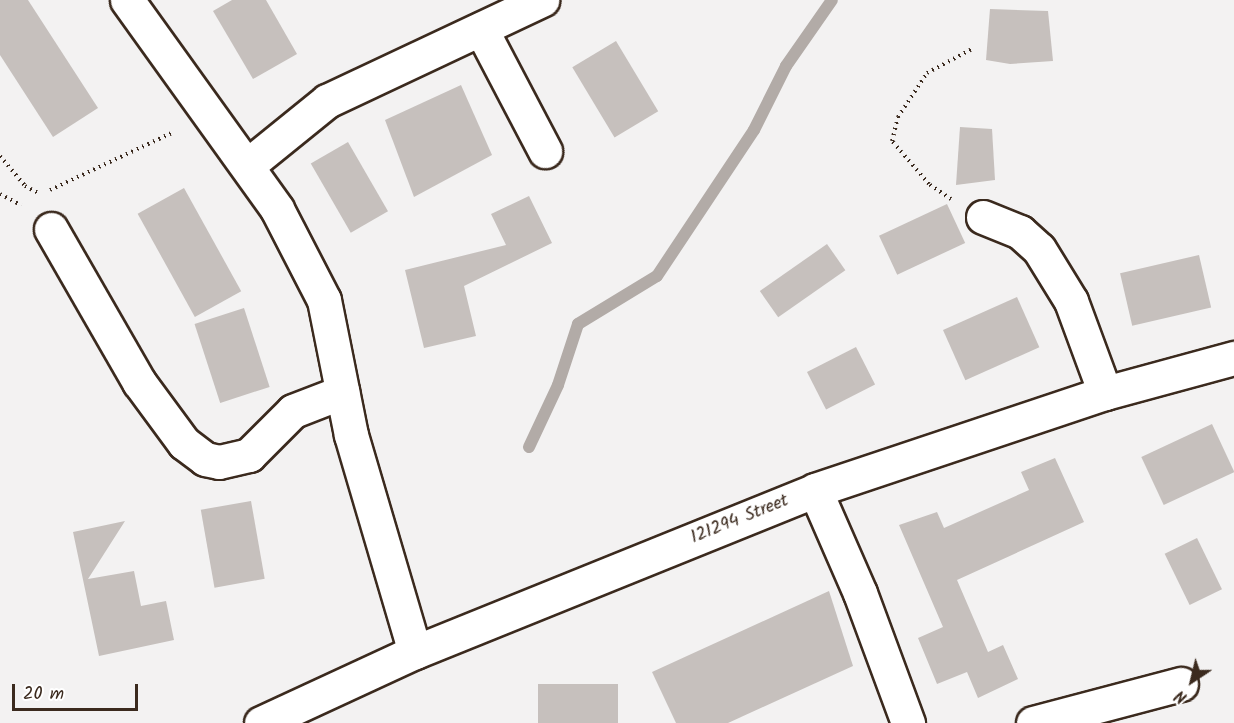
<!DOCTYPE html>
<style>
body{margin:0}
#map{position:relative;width:1234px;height:723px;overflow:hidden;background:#f3f2f2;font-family:Kalam,sans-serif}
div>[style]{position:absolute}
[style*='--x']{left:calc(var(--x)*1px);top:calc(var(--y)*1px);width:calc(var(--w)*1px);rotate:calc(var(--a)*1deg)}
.stream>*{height:12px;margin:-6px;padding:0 6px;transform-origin:6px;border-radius:6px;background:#b2aba7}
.building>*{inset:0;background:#c6c0bd;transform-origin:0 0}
.path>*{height:4px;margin-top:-2px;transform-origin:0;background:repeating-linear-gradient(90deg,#3b2a1e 0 1.5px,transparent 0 6px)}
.roads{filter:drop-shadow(2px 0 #3b2a1e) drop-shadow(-2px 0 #3b2a1e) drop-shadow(0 2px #3b2a1e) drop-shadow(0 -2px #3b2a1e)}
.minor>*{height:33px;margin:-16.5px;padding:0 16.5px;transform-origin:16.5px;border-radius:16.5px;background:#fff}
span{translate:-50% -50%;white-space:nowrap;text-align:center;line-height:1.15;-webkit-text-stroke:5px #fff;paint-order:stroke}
.street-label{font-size:18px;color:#3b2a1e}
.north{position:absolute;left:1162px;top:651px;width:60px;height:60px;-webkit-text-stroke:4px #fff;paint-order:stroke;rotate:215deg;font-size:16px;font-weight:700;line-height:24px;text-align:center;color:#3b2a1e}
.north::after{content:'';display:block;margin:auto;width:21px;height:27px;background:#3b2a1e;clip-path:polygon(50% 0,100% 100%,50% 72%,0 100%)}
.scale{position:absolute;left:12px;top:684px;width:126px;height:27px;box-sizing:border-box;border:3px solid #3b2a1e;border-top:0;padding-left:8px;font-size:18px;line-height:21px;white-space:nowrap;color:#3b2a1e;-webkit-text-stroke:4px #fff;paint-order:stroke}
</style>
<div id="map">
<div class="stream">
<div style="--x:529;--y:447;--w:68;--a:-64.9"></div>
<div style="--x:558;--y:385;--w:64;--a:-71.8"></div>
<div style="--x:578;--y:324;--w:92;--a:-31.3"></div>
<div style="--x:657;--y:276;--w:175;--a:-56.4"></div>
<div style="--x:754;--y:130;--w:72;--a:-63.4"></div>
<div style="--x:786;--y:66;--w:80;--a:-55.1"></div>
</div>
<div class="building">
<div style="clip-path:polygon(0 0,28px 0,98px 108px,53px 137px,0 55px)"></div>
<div style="clip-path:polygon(232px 0,266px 0,297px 54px,253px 79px,213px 11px)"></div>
<div style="clip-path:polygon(990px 9px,1048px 11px,1053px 61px,1010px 64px,986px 60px)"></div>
<div style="left:616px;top:41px;width:82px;height:51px;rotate:59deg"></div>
<div style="clip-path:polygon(461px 85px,492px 155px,414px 197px,385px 120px)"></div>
<div style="clip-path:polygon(960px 127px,992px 129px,995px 180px,956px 185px)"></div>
<div style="left:348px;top:142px;width:80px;height:43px;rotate:60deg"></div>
<div style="left:184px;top:188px;width:118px;height:53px;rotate:61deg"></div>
<div style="clip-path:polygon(529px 196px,552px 243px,464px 286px,476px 336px,424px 348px,405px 270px,506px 245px,491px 214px)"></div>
<div style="left:947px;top:204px;width:43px;height:75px;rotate:65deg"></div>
<div style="left:827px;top:244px;width:32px;height:82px;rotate:55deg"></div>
<div style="left:1199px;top:255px;width:54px;height:81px;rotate:77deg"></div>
<div style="left:1017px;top:297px;width:55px;height:81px;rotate:66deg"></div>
<div style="left:244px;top:308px;width:83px;height:52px;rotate:72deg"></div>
<div style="left:856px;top:347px;width:42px;height:55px;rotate:63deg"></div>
<div style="left:1212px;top:424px;width:53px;height:78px;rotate:65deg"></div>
<div style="clip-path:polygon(1055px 458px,1084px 522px,957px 580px,988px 652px,1003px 645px,1018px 679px,978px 698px,967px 672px,937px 684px,918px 638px,943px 627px,899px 525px,937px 512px,944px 528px,1029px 490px,1021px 472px)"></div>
<div style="left:251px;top:501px;width:79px;height:51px;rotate:80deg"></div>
<div style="clip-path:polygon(125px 521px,88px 579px,134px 571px,141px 606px,166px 601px,174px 640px,99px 656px,73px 532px)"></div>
<div style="left:1197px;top:538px;width:57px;height:36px;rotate:64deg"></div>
<div style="clip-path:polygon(829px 591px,853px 666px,728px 723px,676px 723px,652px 672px)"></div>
<div style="left:618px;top:684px;width:39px;height:80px;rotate:90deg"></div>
</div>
<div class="path">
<div style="--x:0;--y:156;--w:39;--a:50"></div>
<div style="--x:25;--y:186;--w:15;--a:28"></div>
<div style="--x:50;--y:190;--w:137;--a:-25.1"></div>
<div style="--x:0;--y:194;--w:24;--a:28"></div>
<div style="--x:951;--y:199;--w:27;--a:-146"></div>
<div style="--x:929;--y:184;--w:57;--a:-130.7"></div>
<div style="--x:892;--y:141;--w:25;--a:-76"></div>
<div style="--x:898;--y:117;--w:53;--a:-56.6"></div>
<div style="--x:927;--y:73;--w:51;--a:-28.1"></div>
</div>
<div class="roads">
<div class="minor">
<div style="--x:127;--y:0;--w:257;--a:54.3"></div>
<div style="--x:277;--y:209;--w:102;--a:62.7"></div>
<div style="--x:324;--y:300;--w:138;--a:78.7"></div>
<div style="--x:351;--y:435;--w:226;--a:73.6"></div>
<div style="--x:481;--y:29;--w:138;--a:62.3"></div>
<div style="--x:248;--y:165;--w:102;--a:-39"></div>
<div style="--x:327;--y:101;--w:238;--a:-25.2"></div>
<div style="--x:983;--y:217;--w:40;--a:22"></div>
<div style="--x:1020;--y:232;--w:25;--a:42"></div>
<div style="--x:1039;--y:249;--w:61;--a:58.4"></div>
<div style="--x:1071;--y:301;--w:98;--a:69.7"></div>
<div style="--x:51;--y:229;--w:177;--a:60.1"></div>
<div style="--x:139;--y:382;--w:76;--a:53.6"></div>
<div style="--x:184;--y:443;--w:26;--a:37"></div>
<div style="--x:205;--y:459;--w:14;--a:12"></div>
<div style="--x:219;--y:462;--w:31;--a:-13"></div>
<div style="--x:249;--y:455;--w:62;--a:-45"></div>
<div style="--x:293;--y:411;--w:53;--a:-21.2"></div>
<div style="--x:815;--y:490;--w:112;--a:66.4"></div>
<div style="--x:860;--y:593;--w:139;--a:69.7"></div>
<div style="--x:261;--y:723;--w:170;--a:-24.8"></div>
<div style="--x:415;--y:652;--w:432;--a:-22"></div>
<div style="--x:815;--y:490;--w:306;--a:-18.5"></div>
<div style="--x:1105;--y:393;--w:134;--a:-15.2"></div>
<div style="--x:1033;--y:723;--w:153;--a:-14.8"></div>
</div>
</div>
<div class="street-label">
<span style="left:740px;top:520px;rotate:-22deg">121294 Street</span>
</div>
<div class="north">N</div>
<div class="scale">20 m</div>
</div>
